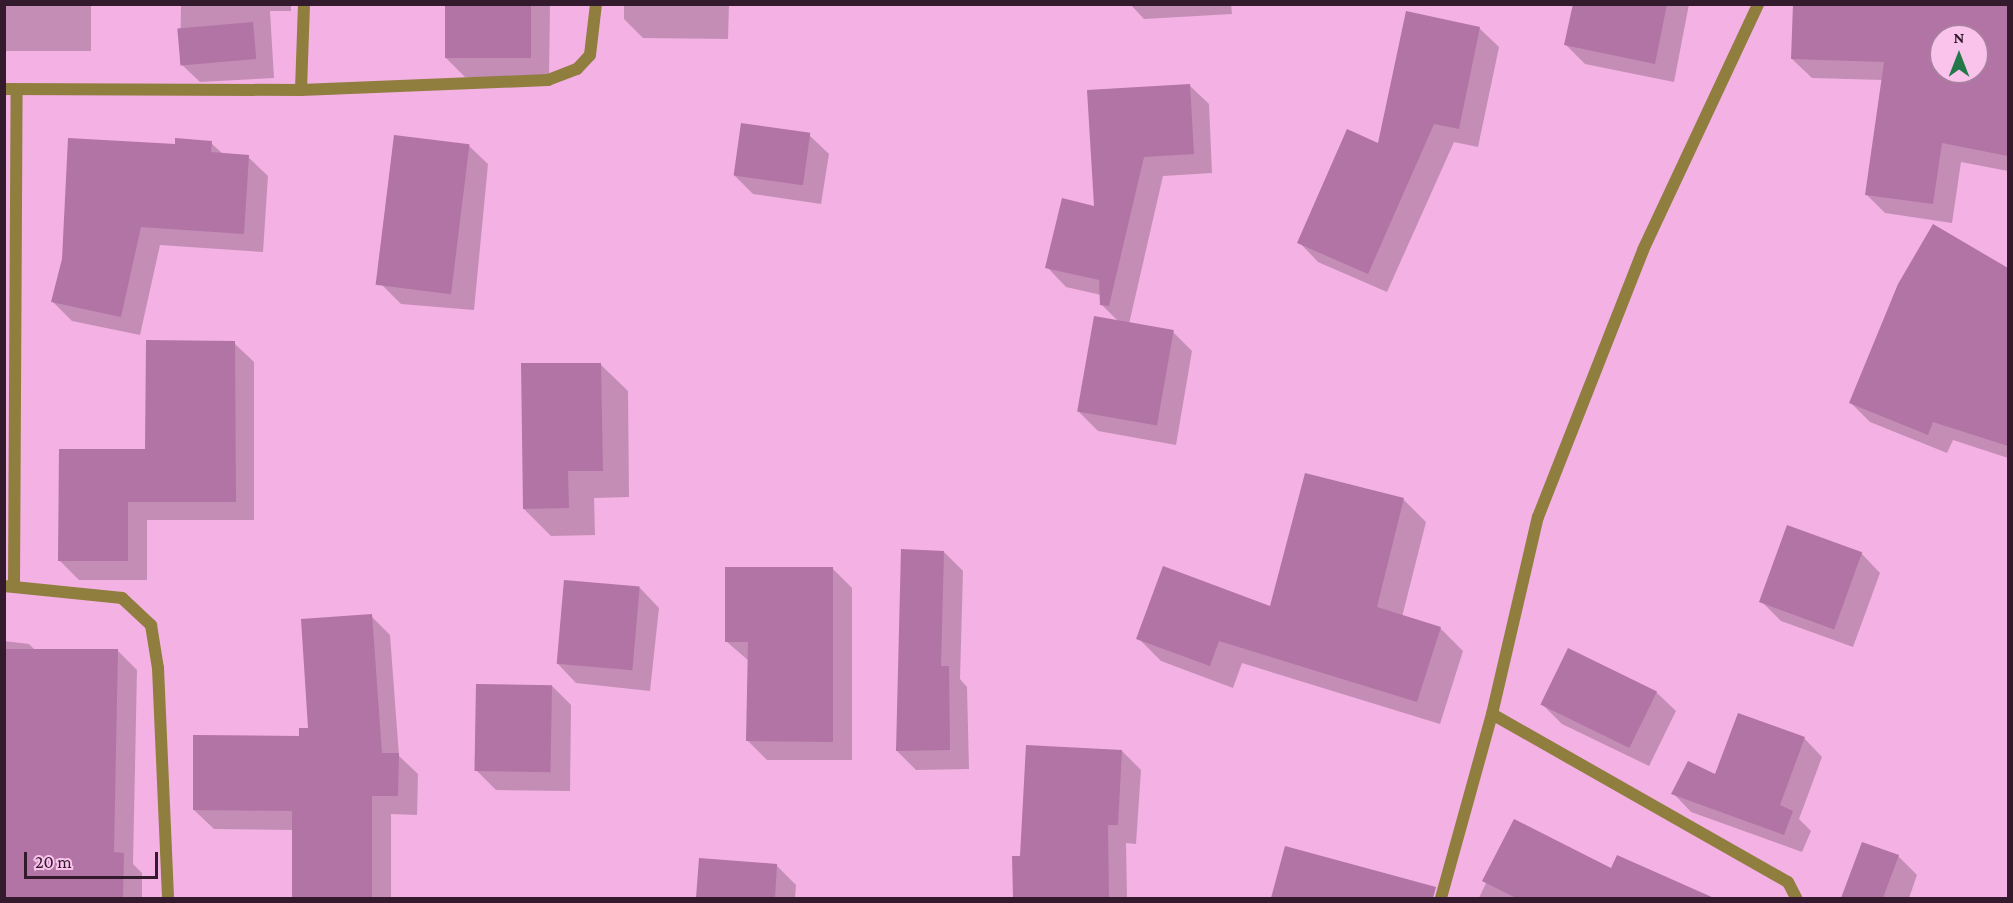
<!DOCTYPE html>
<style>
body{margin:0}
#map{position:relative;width:2013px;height:903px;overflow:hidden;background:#f4b1e4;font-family:"Crimson Pro",serif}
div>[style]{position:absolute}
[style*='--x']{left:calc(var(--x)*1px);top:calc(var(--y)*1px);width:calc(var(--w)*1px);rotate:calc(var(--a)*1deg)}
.shadow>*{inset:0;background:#0003;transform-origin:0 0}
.building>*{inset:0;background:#b274a4;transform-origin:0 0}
.street>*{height:12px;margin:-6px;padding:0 6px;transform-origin:6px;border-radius:6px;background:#8f7e3e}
span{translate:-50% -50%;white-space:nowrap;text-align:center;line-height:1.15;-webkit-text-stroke:5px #f9c3ec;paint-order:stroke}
.frame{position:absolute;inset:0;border:6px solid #331a2d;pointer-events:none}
.north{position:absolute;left:1929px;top:24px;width:60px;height:60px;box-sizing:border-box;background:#f9c3ec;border:2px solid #aa7fa0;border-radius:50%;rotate:0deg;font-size:16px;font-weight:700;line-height:24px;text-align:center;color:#331a2d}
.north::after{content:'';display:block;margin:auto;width:21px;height:27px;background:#237749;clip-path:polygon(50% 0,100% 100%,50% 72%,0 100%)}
.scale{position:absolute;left:24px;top:852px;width:134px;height:27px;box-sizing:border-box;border:3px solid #331a2d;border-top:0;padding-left:8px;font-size:18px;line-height:21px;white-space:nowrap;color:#331a2d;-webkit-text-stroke:4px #f9c3ec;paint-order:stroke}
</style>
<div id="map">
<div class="shadow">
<div style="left:4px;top:4px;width:87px;height:47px"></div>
<div style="clip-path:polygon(181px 4px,291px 4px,291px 11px,270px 11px,274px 78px,200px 82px,180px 63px)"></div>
<div style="clip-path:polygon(447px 4px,550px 4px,549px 78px,465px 77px,446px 58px)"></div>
<div style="clip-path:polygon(624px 4px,729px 4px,728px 39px,643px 38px,624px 19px)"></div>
<div style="clip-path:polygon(1130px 4px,1231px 4px,1232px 14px,1144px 19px)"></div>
<div style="clip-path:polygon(1574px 4px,1689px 4px,1674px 82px,1585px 64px,1566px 45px)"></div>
<div style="clip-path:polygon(evenodd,1794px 4px,2008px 4px,2008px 171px,1961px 162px,1952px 223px,1885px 213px,1866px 194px,1883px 80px,1812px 78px,1792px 59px,1794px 4px,1941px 36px,1977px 36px,1977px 72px,1941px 72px,1941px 36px)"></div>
<div style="clip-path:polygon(1479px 28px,1499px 47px,1478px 147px,1454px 142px,1387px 292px,1318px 262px,1299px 242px)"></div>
<div style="clip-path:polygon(1189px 85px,1209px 104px,1212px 173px,1163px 176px,1129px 324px,1173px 332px,1192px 351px,1176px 445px,1098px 431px,1079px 412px,1119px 322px,1102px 305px,1101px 295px,1066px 287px,1047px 267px)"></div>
<div style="clip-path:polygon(809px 135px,829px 154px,821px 204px,753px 194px,734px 175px)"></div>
<div style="clip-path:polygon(211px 143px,224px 155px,248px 157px,268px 176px,263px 252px,160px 245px,140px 335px,72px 321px,53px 302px,176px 145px)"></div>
<div style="clip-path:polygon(468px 145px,488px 164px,474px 310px,401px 304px,381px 284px)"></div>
<div style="clip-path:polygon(2000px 265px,2008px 273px,2008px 302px,1978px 352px,2008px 362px,2008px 458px,1953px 440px,1947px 453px,1870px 422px,1851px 403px)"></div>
<div style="clip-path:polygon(234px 343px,254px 362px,254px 520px,147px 520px,147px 580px,79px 580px,59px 560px)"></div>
<div style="clip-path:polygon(600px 364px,628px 391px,629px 497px,594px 498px,595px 535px,551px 536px,524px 509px)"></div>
<div style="clip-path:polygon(1403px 499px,1426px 522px,1402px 617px,1440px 628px,1463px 651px,1440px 724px,1242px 663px,1233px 688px,1161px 661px,1138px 638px,1271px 608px)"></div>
<div style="clip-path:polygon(944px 552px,963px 571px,960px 679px,967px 687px,969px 769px,916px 770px,897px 751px)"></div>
<div style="clip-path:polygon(1861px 553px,1880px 573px,1853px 647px,1781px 621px,1762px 602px)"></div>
<div style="clip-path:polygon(832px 568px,852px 588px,852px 760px,767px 760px,747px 740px,749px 661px,727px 642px)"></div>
<div style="clip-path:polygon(640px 588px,659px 608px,650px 691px,576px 683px,557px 663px)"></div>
<div style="clip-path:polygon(371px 616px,390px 635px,399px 756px,418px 774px,417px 815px,391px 814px,391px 898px,293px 898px,293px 830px,214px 829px,194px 810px,309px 729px)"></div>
<div style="clip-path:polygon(4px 641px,29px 644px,36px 651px,118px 651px,137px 670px,133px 864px,142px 873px,142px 898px,4px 898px)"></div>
<div style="clip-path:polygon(552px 686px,571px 705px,570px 791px,496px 790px,477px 771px)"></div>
<div style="clip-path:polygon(1656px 692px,1676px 711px,1649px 766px,1562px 724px,1542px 704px)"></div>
<div style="clip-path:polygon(1804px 738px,1822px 757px,1799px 819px,1811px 831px,1802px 852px,1691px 812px,1673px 793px)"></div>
<div style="clip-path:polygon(1122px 751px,1141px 770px,1136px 844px,1126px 843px,1127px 898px,1014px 898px,1014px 858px,1021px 858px)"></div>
<div style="clip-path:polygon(1515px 821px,1611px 870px,1617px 857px,1705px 898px,1479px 898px)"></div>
<div style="clip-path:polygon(1863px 843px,1898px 856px,1917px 875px,1909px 898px,1842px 898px)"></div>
<div style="clip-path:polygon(1286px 848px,1398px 895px,1397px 898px,1272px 898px)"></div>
<div style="clip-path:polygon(701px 859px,777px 866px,796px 885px,795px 898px,697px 898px)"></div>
</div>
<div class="building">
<div style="left:445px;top:4px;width:86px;height:54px"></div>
<div style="clip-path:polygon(1573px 4px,1667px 4px,1655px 64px,1564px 45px)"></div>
<div style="clip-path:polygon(evenodd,1793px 4px,2008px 4px,2008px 156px,1942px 143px,1933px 204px,1865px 195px,1884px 62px,1791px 59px,1793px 4px,1941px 36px,1977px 36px,1977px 72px,1941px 72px,1941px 36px)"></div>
<div style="clip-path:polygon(1406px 11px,1480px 27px,1459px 129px,1434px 124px,1368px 274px,1297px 243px,1347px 129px,1378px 143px)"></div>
<div style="left:253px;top:22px;width:37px;height:76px;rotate:85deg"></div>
<div style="clip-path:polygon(1190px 84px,1194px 154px,1144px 157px,1109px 306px,1100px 305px,1099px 280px,1045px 268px,1062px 198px,1094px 206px,1087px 90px)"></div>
<div style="left:741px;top:123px;width:70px;height:53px;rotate:8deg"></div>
<div style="left:394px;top:135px;width:76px;height:151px;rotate:7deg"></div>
<div style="clip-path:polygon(68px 138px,175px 144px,175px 138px,212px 141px,211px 152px,249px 155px,244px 234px,141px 227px,121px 317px,51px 302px,62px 259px)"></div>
<div style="clip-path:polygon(1933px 224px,2008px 268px,2008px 446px,1933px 422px,1928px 435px,1849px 403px,1898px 284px)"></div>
<div style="left:1094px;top:316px;width:81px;height:97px;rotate:10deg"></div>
<div style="clip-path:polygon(146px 340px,235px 341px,236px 502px,128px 502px,128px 561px,58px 561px,59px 449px,145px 449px)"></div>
<div style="clip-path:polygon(521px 363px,601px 363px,603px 471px,568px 471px,569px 508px,523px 509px)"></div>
<div style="clip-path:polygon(1305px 473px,1404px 498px,1377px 607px,1441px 627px,1417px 702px,1219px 641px,1210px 666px,1136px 639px,1163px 566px,1270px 606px)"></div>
<div style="left:1787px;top:525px;width:80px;height:82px;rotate:20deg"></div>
<div style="clip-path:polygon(901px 549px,944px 551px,941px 666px,949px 666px,950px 750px,896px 751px)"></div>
<div style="clip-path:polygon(725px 567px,833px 567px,833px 742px,746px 741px,748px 642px,725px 642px)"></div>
<div style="left:564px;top:580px;width:76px;height:84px;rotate:5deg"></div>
<div style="clip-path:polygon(372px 614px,382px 753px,399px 753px,398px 796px,372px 796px,372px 898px,292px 898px,292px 811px,193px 810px,193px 735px,299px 736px,299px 728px,308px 728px,301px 619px)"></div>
<div style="left:1568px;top:648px;width:99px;height:63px;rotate:26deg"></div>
<div style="clip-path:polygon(4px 649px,118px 649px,114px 852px,124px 853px,123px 898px,4px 898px)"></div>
<div style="left:476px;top:684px;width:76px;height:87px;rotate:1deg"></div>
<div style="clip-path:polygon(1738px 713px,1805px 737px,1780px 805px,1793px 811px,1784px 835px,1671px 794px,1688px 761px,1715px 774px)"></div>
<div style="clip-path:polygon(1026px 745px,1122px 750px,1118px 825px,1108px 825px,1109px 898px,1013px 898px,1012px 856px,1020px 856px)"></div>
<div style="clip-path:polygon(1514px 819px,1611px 868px,1617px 855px,1714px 898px,1516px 898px,1482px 881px)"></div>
<div style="clip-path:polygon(1862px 842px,1899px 855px,1883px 898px,1841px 898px)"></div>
<div style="clip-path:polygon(1285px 846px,1436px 887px,1433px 898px,1271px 898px)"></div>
<div style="clip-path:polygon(699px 858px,777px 864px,775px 898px,696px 898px)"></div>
</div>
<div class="street">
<div style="--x:4;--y:89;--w:297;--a:0.2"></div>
<div style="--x:301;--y:90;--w:86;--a:-88"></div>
<div style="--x:301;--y:90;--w:247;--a:-2.3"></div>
<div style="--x:548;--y:80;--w:31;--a:-21"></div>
<div style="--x:577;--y:69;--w:19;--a:-47"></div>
<div style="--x:590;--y:55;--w:51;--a:-83.3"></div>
<div style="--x:14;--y:585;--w:495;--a:-89.7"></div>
<div style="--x:4;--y:586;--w:119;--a:5.8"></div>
<div style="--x:122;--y:598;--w:40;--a:43"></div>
<div style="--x:151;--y:625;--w:44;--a:80.8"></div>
<div style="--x:158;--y:668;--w:230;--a:87.5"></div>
<div style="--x:1492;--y:714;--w:340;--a:29.6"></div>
<div style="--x:1788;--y:882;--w:18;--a:63"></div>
<div style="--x:1441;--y:898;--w:191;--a:-74.5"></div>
<div style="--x:1492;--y:714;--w:202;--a:-76.9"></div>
<div style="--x:1538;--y:517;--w:287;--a:-68.5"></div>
<div style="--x:1643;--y:250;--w:272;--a:-64.9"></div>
</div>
<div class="frame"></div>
<div class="north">N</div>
<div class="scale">20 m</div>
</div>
